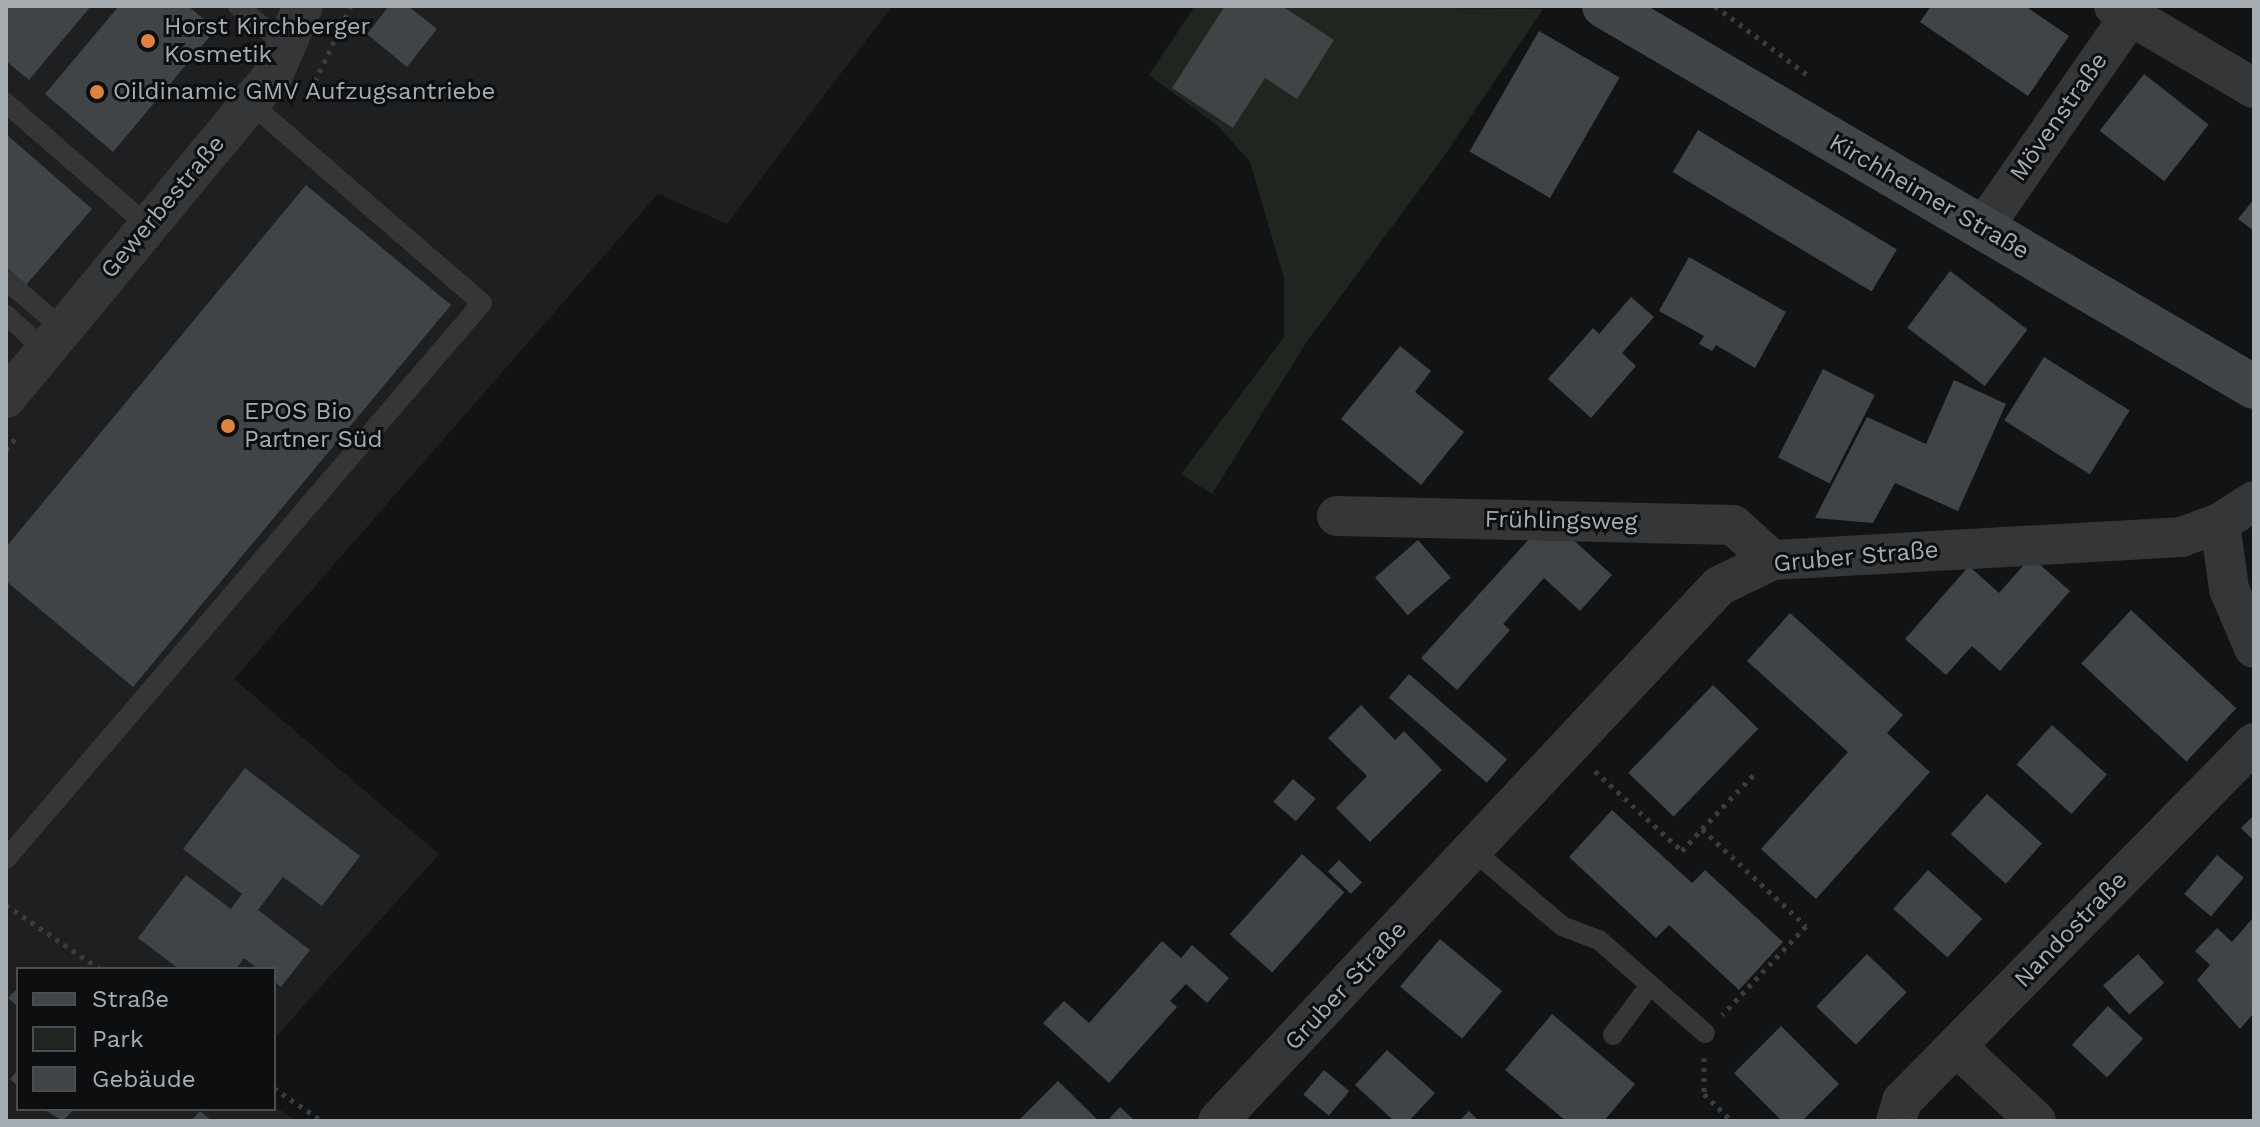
<!DOCTYPE html>
<meta charset="utf-8">
<style>
body{margin:0}
#map{position:relative;width:2260px;height:1127px;overflow:hidden;background:#121314;font-family:"Work Sans",sans-serif}
div>[style]{position:absolute}
[style*='--x']{left:calc(var(--x)*1px);top:calc(var(--y)*1px);width:calc(var(--w)*1px);rotate:calc(var(--a)*1deg)}
.built>*{inset:0;background:#1e1f21}
.green>*{inset:0;background:#20261f}
.building>*{inset:0;background:#414447;transform-origin:0 0}
.path>*{height:5px;margin-top:-2.5px;transform-origin:0;background:repeating-linear-gradient(90deg,#3a3d3f 0 4px,transparent 0 10px)}
.service>*{height:20px;margin:-10px;padding:0 10px;transform-origin:10px;border-radius:10px;background:#343638}
.minor>*{height:40px;margin:-20px;padding:0 20px;transform-origin:20px;border-radius:20px;background:#343638}
.secondary>*{height:44px;margin:-22px;padding:0 22px;transform-origin:22px;border-radius:22px;background:#424548}
.dots>*{width:22px;height:22px;translate:-50% -50%;box-sizing:border-box;border:4px solid #0d0e0f;border-radius:50%}
span{translate:-50% -50%;white-space:nowrap;text-align:center;line-height:1.15;-webkit-text-stroke:6px #0d0e0f;paint-order:stroke}
.poi-label{font-size:24px;color:#a5adb3}
.left{translate:0 -50%;text-align:left}
.street-label{font-size:24px;color:#a5adb3}
.frame{position:absolute;inset:0;border:8px solid #a5adb3;pointer-events:none}
.legend{position:absolute;left:16px;top:967px;width:260px;height:144px;box-sizing:border-box;background:#0d0e0f;border:2px solid #4a4e51;margin:0;padding:10px 14px;list-style:none;font-size:24px;color:#a5adb3}
.legend li{display:flex;align-items:center;gap:16px;height:40px}
.legend b{width:40px;border:2px solid #4a4e51}
</style>
<div id="map">
<div class="built">
<div style="clip-path:polygon(6px 6px,892px 6px,727px 224px,658px 194px,234px 679px,439px 854px,274px 1039px,274px 969px,18px 969px,18px 1109px,274px 1106px,297px 1121px,6px 1121px)"></div>
</div>
<div class="green">
<div style="clip-path:polygon(1195px 6px,1543px 9px,1445px 155px,1306px 343px,1212px 494px,1181px 474px,1284px 337px,1284px 278px,1250px 162px,1218px 126px,1149px 75px)"></div>
</div>
<div class="building">
<div style="clip-path:polygon(6px 6px,91px 6px,29px 80px,6px 61px)"></div>
<div style="clip-path:polygon(119px 6px,188px 6px,216px 29px,113px 152px,45px 94px)"></div>
<div style="clip-path:polygon(389px 6px,408px 6px,437px 29px,407px 67px,367px 34px)"></div>
<div style="clip-path:polygon(1225px 6px,1282px 6px,1334px 40px,1297px 99px,1265px 78px,1233px 128px,1172px 88px)"></div>
<div style="clip-path:polygon(1931px 6px,2025px 6px,2069px 36px,2028px 96px,1920px 22px)"></div>
<div style="left:1539px;top:31px;width:93px;height:139px;rotate:30deg"></div>
<div style="left:2144px;top:74px;width:82px;height:72px;rotate:38deg"></div>
<div style="left:1698px;top:130px;width:232px;height:49px;rotate:31deg"></div>
<div style="clip-path:polygon(6px 134px,92px 209px,26px 285px,6px 267px)"></div>
<div style="clip-path:polygon(306px 185px,451px 305px,133px 687px,6px 581px,6px 547px)"></div>
<div style="clip-path:polygon(2254px 199px,2254px 231px,2238px 219px)"></div>
<div style="clip-path:polygon(1689px 257px,1786px 312px,1755px 368px,1716px 345px,1712px 351px,1699px 344px,1704px 336px,1659px 311px)"></div>
<div style="left:1950px;top:271px;width:97px;height:71px;rotate:37deg"></div>
<div style="clip-path:polygon(1631px 297px,1654px 317px,1622px 353px,1636px 366px,1591px 418px,1548px 379px,1593px 328px,1599px 334px)"></div>
<div style="clip-path:polygon(1400px 346px,1431px 371px,1415px 392px,1464px 432px,1421px 485px,1341px 419px)"></div>
<div style="left:2044px;top:357px;width:101px;height:75px;rotate:32deg"></div>
<div style="left:1823px;top:369px;width:58px;height:99px;rotate:27deg"></div>
<div style="clip-path:polygon(1954px 380px,2006px 404px,1958px 511px,1895px 483px,1873px 523px,1815px 518px,1867px 417px,1926px 444px)"></div>
<div style="clip-path:polygon(1569px 536px,1612px 575px,1580px 611px,1544px 578px,1503px 624px,1510px 630px,1457px 690px,1421px 658px,1530px 538px)"></div>
<div style="left:1418px;top:540px;width:50px;height:57px;rotate:49deg"></div>
<div style="clip-path:polygon(2031px 557px,2070px 591px,2000px 671px,1972px 646px,1946px 675px,1905px 639px,1969px 566px,1999px 593px)"></div>
<div style="left:2131px;top:610px;width:144px;height:73px;rotate:43deg"></div>
<div style="clip-path:polygon(1790px 613px,1903px 715px,1887px 733px,1930px 772px,1816px 899px,1761px 849px,1848px 752px,1747px 661px)"></div>
<div style="left:1409px;top:674px;width:130px;height:31px;rotate:41deg"></div>
<div style="left:1713px;top:685px;width:63px;height:122px;rotate:44deg"></div>
<div style="clip-path:polygon(1361px 705px,1395px 740px,1404px 731px,1442px 770px,1370px 842px,1336px 808px,1367px 776px,1328px 738px)"></div>
<div style="left:2052px;top:725px;width:74px;height:53px;rotate:42deg"></div>
<div style="clip-path:polygon(245px 768px,360px 856px,322px 906px,283px 877px,258px 910px,310px 950px,281px 987px,274px 981px,274px 969px,258px 969px,244px 958px,236px 969px,179px 969px,138px 938px,186px 875px,231px 909px,242px 894px,183px 849px)"></div>
<div style="left:1293px;top:779px;width:30px;height:30px;rotate:41deg"></div>
<div style="left:1987px;top:794px;width:74px;height:54px;rotate:42deg"></div>
<div style="clip-path:polygon(1612px 810px,1692px 883px,1705px 870px,1783px 942px,1739px 990px,1669px 925px,1656px 938px,1569px 857px)"></div>
<div style="clip-path:polygon(2254px 815px,2254px 841px,2241px 828px)"></div>
<div style="left:1302px;top:854px;width:57px;height:108px;rotate:42deg"></div>
<div style="left:2217px;top:855px;width:35px;height:51px;rotate:40deg"></div>
<div style="left:1339px;top:860px;width:32px;height:16px;rotate:44deg"></div>
<div style="left:1928px;top:870px;width:73px;height:52px;rotate:42deg"></div>
<div style="clip-path:polygon(2252px 919px,2254px 1013px,2240px 1029px,2197px 980px,2210px 965px,2195px 951px,2217px 928px,2232px 942px)"></div>
<div style="left:1440px;top:939px;width:81px;height:62px;rotate:40deg"></div>
<div style="clip-path:polygon(1162px 941px,1181px 958px,1192px 945px,1229px 978px,1207px 1003px,1186px 984px,1170px 1001px,1177px 1007px,1109px 1083px,1043px 1023px,1064px 1001px,1089px 1023px)"></div>
<div style="left:1867px;top:954px;width:55px;height:73px;rotate:44deg"></div>
<div style="left:2138px;top:954px;width:39px;height:47px;rotate:48deg"></div>
<div style="clip-path:polygon(18px 988px,18px 1007px,8px 998px)"></div>
<div style="left:2108px;top:1006px;width:48px;height:53px;rotate:43deg"></div>
<div style="clip-path:polygon(1552px 1014px,1635px 1084px,1604px 1121px,1566px 1121px,1505px 1070px)"></div>
<div style="clip-path:polygon(1781px 1026px,1839px 1084px,1802px 1121px,1782px 1121px,1734px 1073px)"></div>
<div style="clip-path:polygon(1387px 1050px,1435px 1093px,1409px 1121px,1394px 1121px,1355px 1085px)"></div>
<div style="clip-path:polygon(18px 1070px,18px 1086px,10px 1079px)"></div>
<div style="left:1324px;top:1070px;width:33px;height:32px;rotate:40deg"></div>
<div style="clip-path:polygon(1058px 1081px,1099px 1121px,1018px 1121px)"></div>
<div style="clip-path:polygon(1120px 1107px,1135px 1121px,1107px 1121px)"></div>
<div style="clip-path:polygon(43px 1109px,74px 1109px,63px 1121px)"></div>
<div style="clip-path:polygon(200px 1111px,212px 1121px,191px 1121px)"></div>
<div style="clip-path:polygon(1469px 1111px,1479px 1121px,1459px 1121px)"></div>
</div>
<div class="path">
<div style="--x:1715;--y:6;--w:117;--a:36.7"></div>
<div style="--x:315;--y:81;--w:83;--a:-64.4"></div>
<div style="--x:6;--y:450;--w:19;--a:-51"></div>
<div style="--x:1595;--y:771;--w:118;--a:42.6"></div>
<div style="--x:1682;--y:851;--w:30;--a:-48"></div>
<div style="--x:1702;--y:829;--w:142;--a:43"></div>
<div style="--x:1806;--y:926;--w:122;--a:133.3"></div>
<div style="--x:1702;--y:829;--w:79;--a:-46.5"></div>
<div style="--x:6;--y:905;--w:114;--a:34.2"></div>
<div style="--x:1704;--y:1058;--w:36;--a:90"></div>
<div style="--x:1704;--y:1094;--w:39;--a:44"></div>
<div style="--x:274;--y:1088;--w:58;--a:34.5"></div>
</div>
<div class="service">
<div style="--x:238;--y:6;--w:62;--a:39.8"></div>
<div style="--x:6;--y:103;--w:188;--a:40.9"></div>
<div style="--x:6;--y:280;--w:75;--a:40.7"></div>
<div style="--x:6;--y:315;--w:52;--a:41.9"></div>
<div style="--x:1474;--y:851;--w:116;--a:40.4"></div>
<div style="--x:1562;--y:926;--w:40;--a:21"></div>
<div style="--x:1599;--y:940;--w:141;--a:41.3"></div>
<div style="--x:6;--y:859;--w:732;--a:-49.43"></div>
<div style="--x:482;--y:303;--w:306;--a:-139.2"></div>
<div style="--x:1613;--y:1035;--w:62;--a:-53.5"></div>
</div>
<div class="minor">
<div style="--x:2114;--y:6;--w:162;--a:30.4"></div>
<div style="--x:1982;--y:229;--w:272;--a:-55.2"></div>
<div style="--x:6;--y:398;--w:419;--a:-50.4"></div>
<div style="--x:273;--y:75;--w:75;--a:-66.5"></div>
<div style="--x:1337;--y:516;--w:396;--a:1.3"></div>
<div style="--x:1733;--y:525;--w:52;--a:41.9"></div>
<div style="--x:2220;--y:523;--w:67;--a:82.2"></div>
<div style="--x:2229;--y:589;--w:64;--a:67"></div>
<div style="--x:1957;--y:1047;--w:108;--a:43.1"></div>
<div style="--x:1218;--y:1121;--w:733;--a:-46.88"></div>
<div style="--x:1719;--y:586;--w:59;--a:-26.1"></div>
<div style="--x:1772;--y:560;--w:410;--a:-3.2"></div>
<div style="--x:2181;--y:537;--w:41;--a:-19.7"></div>
<div style="--x:2220;--y:523;--w:40;--a:-32.9"></div>
<div style="--x:1896;--y:1121;--w:21;--a:-73"></div>
<div style="--x:1902;--y:1101;--w:502;--a:-45.48"></div>
</div>
<div class="secondary">
<div style="--x:1604;--y:6;--w:753;--a:30.38"></div>
</div>
<div class="dots">
<div style="left:148px;top:41px;background:#dd8341"></div>
<div style="left:97px;top:92px;background:#dd8341"></div>
<div style="left:228px;top:426px;background:#dd8341"></div>
</div>
<div class="poi-label">
<span class="left" style="left:164px;top:41px">Horst Kirchberger<br>Kosmetik</span>
<span class="left" style="left:113px;top:92px">Oildinamic GMV Aufzugsantriebe</span>
<span class="left" style="left:244px;top:426px">EPOS Bio<br>Partner Süd</span>
</div>
<div class="street-label">
<span style="left:2059px;top:117px;rotate:-55deg">Mövenstraße</span>
<span style="left:1929px;top:197px;rotate:30deg">Kirchheimer Straße</span>
<span style="left:163px;top:207px;rotate:-50deg">Gewerbestraße</span>
<span style="left:1561px;top:521px;rotate:1deg">Frühlingsweg</span>
<span style="left:1856px;top:557px;rotate:-5deg">Gruber Straße</span>
<span style="left:2071px;top:930px;rotate:-46deg">Nandostraße</span>
<span style="left:1346px;top:986px;rotate:-47deg">Gruber Straße</span>
</div>
<div class="frame"></div>
<ul class="legend">
<li><b style="height:10px;background:#424548"></b>Straße</li>
<li><b style="height:22px;background:#20261f"></b>Park</li>
<li><b style="height:22px;background:#414447"></b>Gebäude</li>
</ul>
</div>
